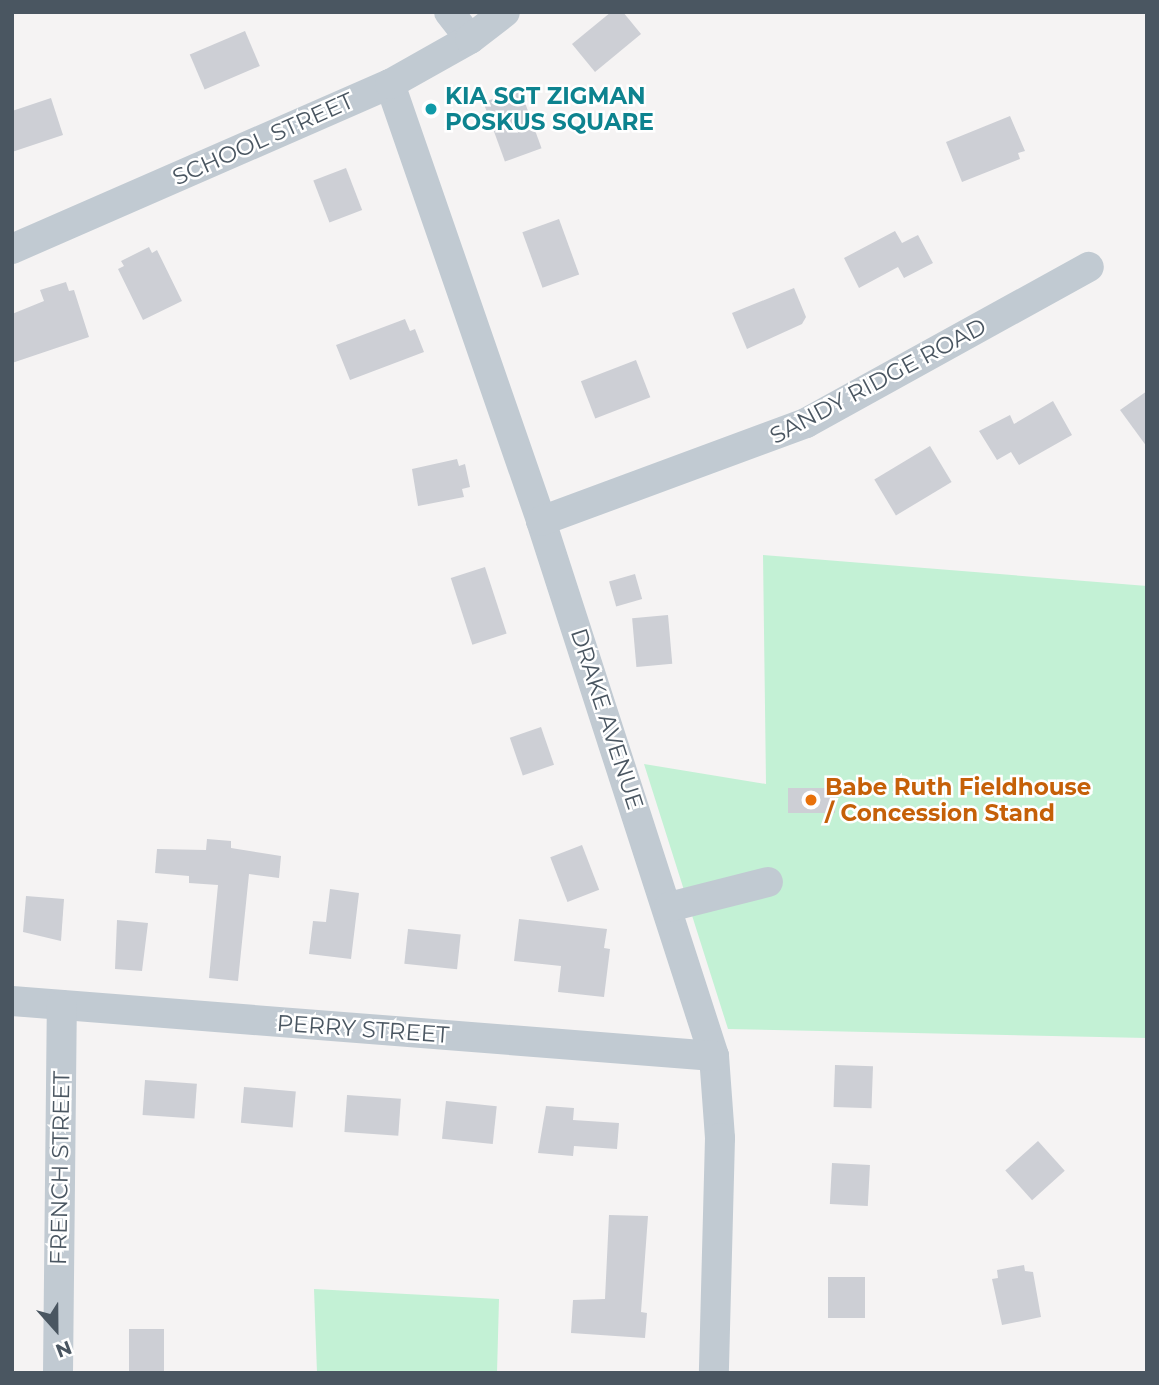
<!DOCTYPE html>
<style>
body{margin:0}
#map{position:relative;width:1159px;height:1385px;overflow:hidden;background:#f5f3f3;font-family:Montserrat,sans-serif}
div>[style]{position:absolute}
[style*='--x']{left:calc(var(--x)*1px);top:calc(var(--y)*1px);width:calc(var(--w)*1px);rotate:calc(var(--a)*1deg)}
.green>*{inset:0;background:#c3f1d5}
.building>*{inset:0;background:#cdcfd5;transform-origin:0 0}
.minor>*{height:30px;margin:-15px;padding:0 15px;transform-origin:15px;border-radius:15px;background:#c1cad2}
.dots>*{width:19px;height:19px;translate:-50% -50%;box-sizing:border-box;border:4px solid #fff;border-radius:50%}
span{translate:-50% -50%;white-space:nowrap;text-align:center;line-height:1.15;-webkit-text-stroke:5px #fff;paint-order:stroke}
.culture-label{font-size:23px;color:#0d838f;font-weight:700}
.left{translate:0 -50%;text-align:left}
.street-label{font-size:23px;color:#4a5661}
.food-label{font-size:23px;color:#c56008;font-weight:700}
.frame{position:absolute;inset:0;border:14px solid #4a5661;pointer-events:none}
.north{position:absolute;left:21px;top:1294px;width:70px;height:70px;-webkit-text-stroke:5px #fff;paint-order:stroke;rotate:159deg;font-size:19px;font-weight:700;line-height:28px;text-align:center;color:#4a5661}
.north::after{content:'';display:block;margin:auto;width:24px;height:32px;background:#4a5661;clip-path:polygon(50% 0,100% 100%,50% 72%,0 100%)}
</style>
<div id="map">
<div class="green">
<div style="clip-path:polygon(763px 555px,1147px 586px,1147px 1038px,728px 1029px,644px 764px,766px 784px)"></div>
<div style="clip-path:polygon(314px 1289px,499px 1299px,497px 1373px,317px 1373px)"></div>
</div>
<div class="building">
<div style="clip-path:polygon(611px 12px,623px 12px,641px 34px,595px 72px,572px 44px)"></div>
<div style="left:245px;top:31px;width:38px;height:60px;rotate:67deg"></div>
<div style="left:520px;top:89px;width:63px;height:39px;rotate:70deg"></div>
<div style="clip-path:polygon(51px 98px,63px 135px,12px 152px,12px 111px)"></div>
<div style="clip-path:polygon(1010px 116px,1025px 151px,1018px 153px,1020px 159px,962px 182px,946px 142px)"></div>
<div style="left:346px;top:168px;width:45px;height:35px;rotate:69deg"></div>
<div style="left:559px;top:219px;width:59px;height:39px;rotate:70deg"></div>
<div style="clip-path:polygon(895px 231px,902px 243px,918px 235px,933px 263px,904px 278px,898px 267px,859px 288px,844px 258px)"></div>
<div style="clip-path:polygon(149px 247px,152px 253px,157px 250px,182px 301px,143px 320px,118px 269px,124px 266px,121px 261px)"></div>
<div style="clip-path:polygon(66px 282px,69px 291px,74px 290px,89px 337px,12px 363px,12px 314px,44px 301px,40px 290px)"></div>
<div style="clip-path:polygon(794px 288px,806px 317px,802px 324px,747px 349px,732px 313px)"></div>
<div style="clip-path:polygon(405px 319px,410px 331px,415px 329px,424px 352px,350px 380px,336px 345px)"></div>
<div style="left:636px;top:360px;width:40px;height:59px;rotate:69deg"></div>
<div style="clip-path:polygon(1147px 391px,1147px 447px,1120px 410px)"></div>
<div style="clip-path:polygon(1053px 401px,1072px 435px,1019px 465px,1011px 452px,997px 460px,979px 431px,1010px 415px,1014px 424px)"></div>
<div style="left:930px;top:446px;width:42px;height:65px;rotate:59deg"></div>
<div style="clip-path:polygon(457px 459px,459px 466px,465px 464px,470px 487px,462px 489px,464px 497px,418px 506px,412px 469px)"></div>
<div style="left:485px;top:567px;width:70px;height:36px;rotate:72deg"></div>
<div style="left:635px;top:574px;width:26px;height:27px;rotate:74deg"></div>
<div style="left:668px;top:615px;width:49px;height:36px;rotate:85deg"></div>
<div style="left:541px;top:727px;width:40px;height:33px;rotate:71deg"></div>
<div style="left:788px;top:788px;width:47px;height:25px"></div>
<div style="clip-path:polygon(207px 839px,231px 841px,231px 848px,281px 856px,279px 878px,249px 874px,238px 981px,209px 978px,218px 885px,189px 883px,189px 876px,155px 873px,157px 849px,206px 850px)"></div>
<div style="left:582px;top:845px;width:48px;height:34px;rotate:69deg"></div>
<div style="clip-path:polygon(330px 889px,359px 893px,351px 959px,309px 954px,313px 921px,326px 922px)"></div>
<div style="clip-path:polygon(26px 896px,64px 899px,61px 941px,23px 932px)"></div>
<div style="clip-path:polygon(519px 919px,607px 929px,604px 948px,610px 949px,604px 997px,558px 992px,561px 966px,514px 961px)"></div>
<div style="clip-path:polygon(117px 920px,148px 923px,142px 971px,115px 969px)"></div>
<div style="left:408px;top:929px;width:53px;height:35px;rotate:6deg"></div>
<div style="left:835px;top:1065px;width:38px;height:42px;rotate:2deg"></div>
<div style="left:145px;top:1080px;width:52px;height:35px;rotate:4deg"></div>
<div style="left:244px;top:1087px;width:52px;height:36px;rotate:5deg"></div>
<div style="left:347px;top:1095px;width:54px;height:37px;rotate:4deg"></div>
<div style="left:446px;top:1101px;width:51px;height:38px;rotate:6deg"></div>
<div style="clip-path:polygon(546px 1106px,574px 1108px,573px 1120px,619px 1123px,617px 1149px,574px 1146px,573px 1156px,538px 1153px)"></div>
<div style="left:1038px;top:1141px;width:40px;height:44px;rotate:48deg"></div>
<div style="left:832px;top:1163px;width:38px;height:41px;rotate:3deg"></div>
<div style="clip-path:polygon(609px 1215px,648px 1216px,641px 1312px,647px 1313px,645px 1338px,571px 1333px,573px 1300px,605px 1299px)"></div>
<div style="clip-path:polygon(1024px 1265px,1025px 1271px,1033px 1272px,1041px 1317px,1002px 1325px,992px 1279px,998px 1278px,997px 1270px)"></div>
<div style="left:828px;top:1277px;width:37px;height:41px"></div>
<div style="left:129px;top:1329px;width:35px;height:44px"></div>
</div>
<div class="minor">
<div style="--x:449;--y:12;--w:34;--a:52"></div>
<div style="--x:390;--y:84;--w:462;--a:70.9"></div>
<div style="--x:541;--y:521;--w:562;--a:72.08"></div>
<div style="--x:714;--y:1056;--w:82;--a:85.8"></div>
<div style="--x:720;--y:1138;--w:235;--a:91.5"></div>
<div style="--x:12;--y:249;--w:412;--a:-23.6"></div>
<div style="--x:390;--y:84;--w:92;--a:-29.4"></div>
<div style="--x:470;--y:39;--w:44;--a:-37.6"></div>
<div style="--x:541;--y:521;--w:283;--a:-20.3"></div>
<div style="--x:806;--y:423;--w:323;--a:-28.9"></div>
<div style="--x:669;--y:907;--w:102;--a:-14.2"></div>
<div style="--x:12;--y:1001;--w:704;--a:4.48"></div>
<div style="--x:58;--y:1373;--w:368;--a:-89.4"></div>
</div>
<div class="dots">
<div style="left:431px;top:109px;background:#0f9aa8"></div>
<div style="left:811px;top:800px;background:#e8710a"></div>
</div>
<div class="culture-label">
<span class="left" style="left:445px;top:109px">KIA SGT ZIGMAN<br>POSKUS SQUARE</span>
</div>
<div class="street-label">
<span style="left:263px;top:139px;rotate:-24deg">SCHOOL STREET</span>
<span style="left:878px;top:381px;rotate:-28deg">SANDY RIDGE ROAD</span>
<span style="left:607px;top:719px;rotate:72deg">DRAKE AVENUE</span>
<span style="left:363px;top:1029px;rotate:4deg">PERRY STREET</span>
<span style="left:60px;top:1168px;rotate:-89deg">FRENCH STREET</span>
</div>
<div class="food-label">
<span class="left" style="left:825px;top:800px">Babe Ruth Fieldhouse<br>/ Concession Stand</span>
</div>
<div class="frame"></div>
<div class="north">N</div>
</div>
